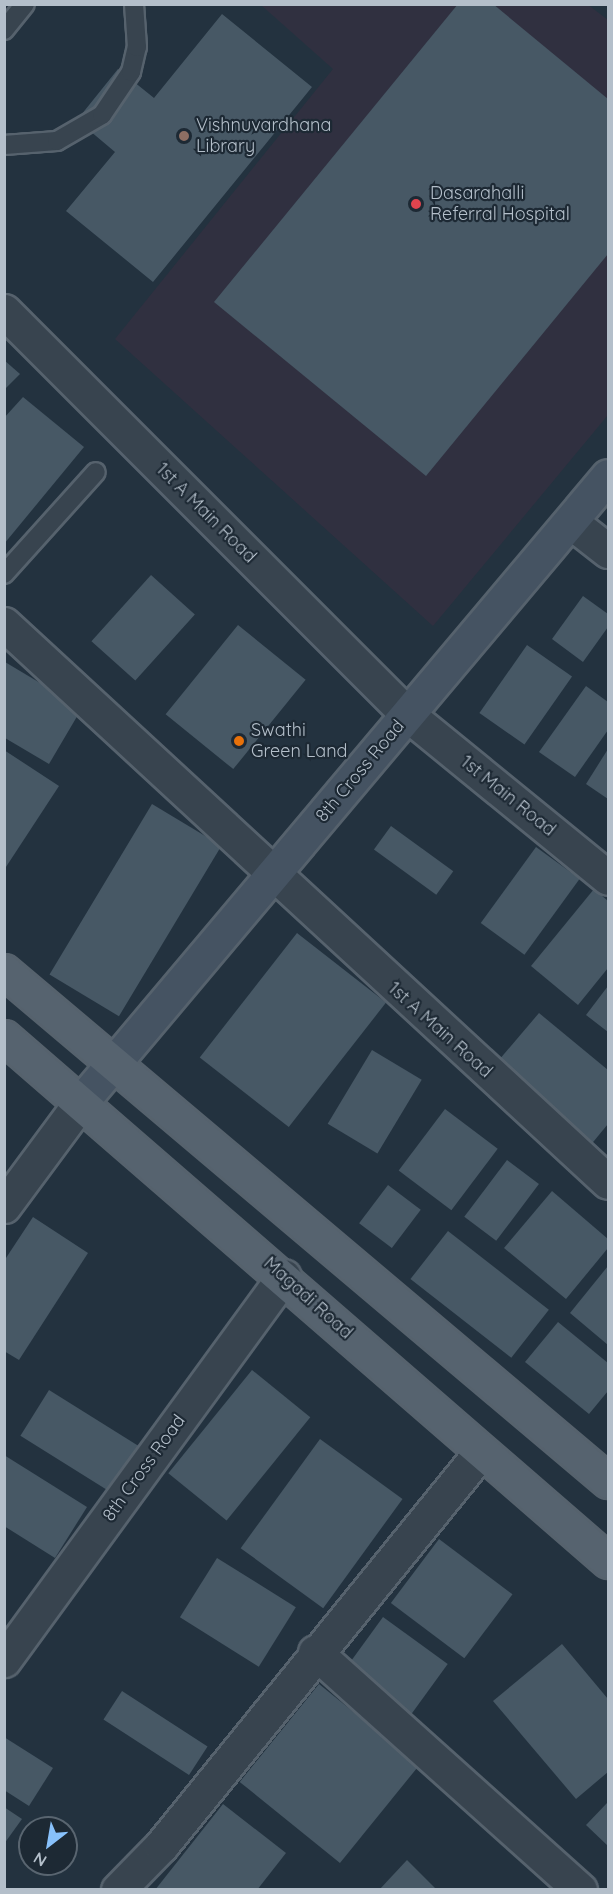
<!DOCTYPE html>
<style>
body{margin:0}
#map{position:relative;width:613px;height:1894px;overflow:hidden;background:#23323f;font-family:Quicksand,sans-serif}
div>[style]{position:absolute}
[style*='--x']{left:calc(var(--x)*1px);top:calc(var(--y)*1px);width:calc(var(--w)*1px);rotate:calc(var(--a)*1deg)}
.medical>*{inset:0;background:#303040}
.building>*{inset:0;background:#475865;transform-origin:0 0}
.roads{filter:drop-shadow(2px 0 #56626d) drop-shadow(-2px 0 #56626d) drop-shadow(0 2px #56626d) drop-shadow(0 -2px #56626d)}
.service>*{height:18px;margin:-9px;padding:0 9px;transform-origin:9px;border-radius:9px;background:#38444f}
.minor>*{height:33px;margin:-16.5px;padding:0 16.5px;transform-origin:16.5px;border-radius:16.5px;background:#38444f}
.tertiary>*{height:33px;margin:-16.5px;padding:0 16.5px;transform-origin:16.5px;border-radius:16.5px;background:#38444f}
.secondary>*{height:33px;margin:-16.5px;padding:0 16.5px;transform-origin:16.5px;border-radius:16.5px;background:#455362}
.primary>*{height:33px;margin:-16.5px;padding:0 16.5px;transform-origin:16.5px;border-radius:16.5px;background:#56636f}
.dots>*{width:16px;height:16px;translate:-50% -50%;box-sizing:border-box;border:3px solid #1d2934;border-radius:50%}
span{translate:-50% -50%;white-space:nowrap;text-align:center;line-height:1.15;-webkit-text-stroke:4.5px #1d2934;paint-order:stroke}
.poi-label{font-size:18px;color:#b4bfca}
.left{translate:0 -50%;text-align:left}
.street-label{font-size:18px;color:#b4bfca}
.frame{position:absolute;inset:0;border:6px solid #b4bfca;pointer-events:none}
.north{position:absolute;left:18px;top:1816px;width:60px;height:60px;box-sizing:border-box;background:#1d2934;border:2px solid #596570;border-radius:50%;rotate:211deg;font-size:16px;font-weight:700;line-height:24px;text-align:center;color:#b4bfca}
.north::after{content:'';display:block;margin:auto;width:21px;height:27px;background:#88c1fb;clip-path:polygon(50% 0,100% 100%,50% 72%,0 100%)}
</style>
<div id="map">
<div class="medical">
<div style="clip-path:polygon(587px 4px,608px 20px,608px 415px,433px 626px,115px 339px,333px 69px,261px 5px)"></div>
</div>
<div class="building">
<div style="clip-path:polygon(458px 4px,493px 4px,608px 99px,608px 254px,426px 476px,214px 302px)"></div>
<div style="clip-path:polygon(222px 14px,312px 87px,153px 282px,66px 211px,115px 152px,77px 120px,118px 69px,154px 98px)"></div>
<div style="clip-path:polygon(4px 360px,20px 374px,4px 390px)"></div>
<div style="clip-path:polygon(23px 397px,84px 447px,4px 544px,4px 418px)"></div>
<div style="left:151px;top:575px;width:59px;height:89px;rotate:42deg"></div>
<div style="clip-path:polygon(583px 596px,608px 614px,608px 627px,583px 662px,552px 639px)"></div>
<div style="left:238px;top:625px;width:87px;height:115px;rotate:39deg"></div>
<div style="left:527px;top:645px;width:55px;height:83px;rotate:35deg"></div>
<div style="clip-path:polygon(5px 662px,82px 708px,49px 764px,5px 738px)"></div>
<div style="clip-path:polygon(586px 686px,608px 702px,608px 730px,575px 777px,539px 752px)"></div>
<div style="clip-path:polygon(608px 749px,608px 799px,586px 784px)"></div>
<div style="clip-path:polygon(4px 750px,59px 786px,4px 870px)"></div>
<div style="left:152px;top:804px;width:81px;height:199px;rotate:31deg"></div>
<div style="left:391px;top:826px;width:77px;height:29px;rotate:36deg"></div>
<div style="left:536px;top:847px;width:54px;height:94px;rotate:36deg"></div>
<div style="clip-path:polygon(594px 889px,608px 901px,608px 968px,578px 1005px,531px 966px)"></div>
<div style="left:297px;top:933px;width:113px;height:158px;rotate:38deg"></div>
<div style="clip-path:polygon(608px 986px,608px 1032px,586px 1015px)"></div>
<div style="clip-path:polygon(539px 1013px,608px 1070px,608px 1124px,589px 1147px,493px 1067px)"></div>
<div style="left:372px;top:1050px;width:58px;height:86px;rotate:31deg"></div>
<div style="left:445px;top:1109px;width:66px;height:77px;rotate:37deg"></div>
<div style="left:507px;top:1160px;width:40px;height:71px;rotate:37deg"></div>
<div style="left:388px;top:1185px;width:41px;height:48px;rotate:37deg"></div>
<div style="clip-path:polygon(552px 1191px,608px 1239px,608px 1248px,566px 1299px,504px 1248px)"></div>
<div style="clip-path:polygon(33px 1217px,88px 1253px,19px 1360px,4px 1351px,4px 1261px)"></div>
<div style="left:448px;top:1231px;width:128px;height:61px;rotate:38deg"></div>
<div style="clip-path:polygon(608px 1266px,608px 1345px,570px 1313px)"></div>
<div style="clip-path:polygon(558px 1322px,608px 1363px,608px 1391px,589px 1414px,525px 1362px)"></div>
<div style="left:252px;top:1370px;width:75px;height:133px;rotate:39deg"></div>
<div style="left:49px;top:1390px;width:108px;height:54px;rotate:32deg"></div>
<div style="left:320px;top:1439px;width:102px;height:135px;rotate:36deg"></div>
<div style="clip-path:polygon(4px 1455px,87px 1507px,55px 1558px,4px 1526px)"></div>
<div style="left:439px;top:1539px;width:92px;height:80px;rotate:37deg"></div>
<div style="left:217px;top:1558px;width:93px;height:70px;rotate:32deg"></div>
<div style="left:383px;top:1617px;width:80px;height:67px;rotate:36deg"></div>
<div style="clip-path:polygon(562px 1644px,608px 1699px,608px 1772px,576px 1799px,493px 1701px)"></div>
<div style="left:319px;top:1684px;width:129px;height:126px;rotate:39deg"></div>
<div style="left:122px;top:1691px;width:102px;height:34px;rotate:33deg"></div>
<div style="clip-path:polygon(4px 1737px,53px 1768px,29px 1806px,4px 1790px)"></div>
<div style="clip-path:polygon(608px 1802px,608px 1846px,586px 1825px)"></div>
<div style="clip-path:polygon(223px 1804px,286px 1853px,257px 1890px,155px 1890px)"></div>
<div style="clip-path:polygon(4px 1807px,22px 1819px,4px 1844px)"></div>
<div style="clip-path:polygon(407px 1860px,437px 1890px,379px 1890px)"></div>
</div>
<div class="roads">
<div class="service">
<div style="--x:4;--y:30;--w:33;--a:-51"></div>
<div style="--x:4;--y:145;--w:53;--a:-4.3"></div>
<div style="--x:57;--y:141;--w:52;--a:-30"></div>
<div style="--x:102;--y:115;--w:52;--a:-56"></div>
<div style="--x:131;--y:72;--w:26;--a:-77"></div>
<div style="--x:137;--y:47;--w:43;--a:-94"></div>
<div style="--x:4;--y:574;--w:137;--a:-48"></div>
</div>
<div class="minor">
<div style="--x:4;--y:311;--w:570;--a:45"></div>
<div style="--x:407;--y:714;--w:259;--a:39.2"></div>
<div style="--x:571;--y:522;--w:47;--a:38.1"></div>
<div style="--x:4;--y:624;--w:822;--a:42.73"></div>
<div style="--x:315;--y:1652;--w:356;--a:41.9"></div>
<div style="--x:4;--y:1660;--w:475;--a:-53.9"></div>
<div style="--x:118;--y:1890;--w:62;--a:-45.7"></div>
<div style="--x:161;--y:1846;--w:506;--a:-50.93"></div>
</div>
<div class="tertiary">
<div style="--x:4;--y:1206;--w:129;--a:-53.5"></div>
</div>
<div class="secondary">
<div style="--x:81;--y:1102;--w:818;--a:-49.91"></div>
</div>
<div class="primary">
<div style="--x:4;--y:971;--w:791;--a:40.18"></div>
<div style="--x:4;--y:1037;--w:800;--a:40.94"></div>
</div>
</div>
<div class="dots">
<div style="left:184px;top:136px;background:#8d6e63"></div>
<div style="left:416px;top:204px;background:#e0444e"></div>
<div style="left:239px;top:741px;background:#e8710a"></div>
</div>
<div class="poi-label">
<span class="left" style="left:196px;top:136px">Vishnuvardhana<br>Library</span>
<span class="left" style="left:430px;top:204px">Dasarahalli<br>Referral Hospital</span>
<span class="left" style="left:251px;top:741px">Swathi<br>Green Land</span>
</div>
<div class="street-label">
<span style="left:206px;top:513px;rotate:45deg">1st A Main Road</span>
<span style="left:360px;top:771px;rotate:-50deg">8th Cross Road</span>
<span style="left:508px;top:796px;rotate:39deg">1st Main Road</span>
<span style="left:440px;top:1030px;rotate:42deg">1st A Main Road</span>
<span style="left:308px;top:1298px;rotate:42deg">Magadi Road</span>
<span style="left:144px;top:1468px;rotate:-54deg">8th Cross Road</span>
</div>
<div class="frame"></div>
<div class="north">N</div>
</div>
